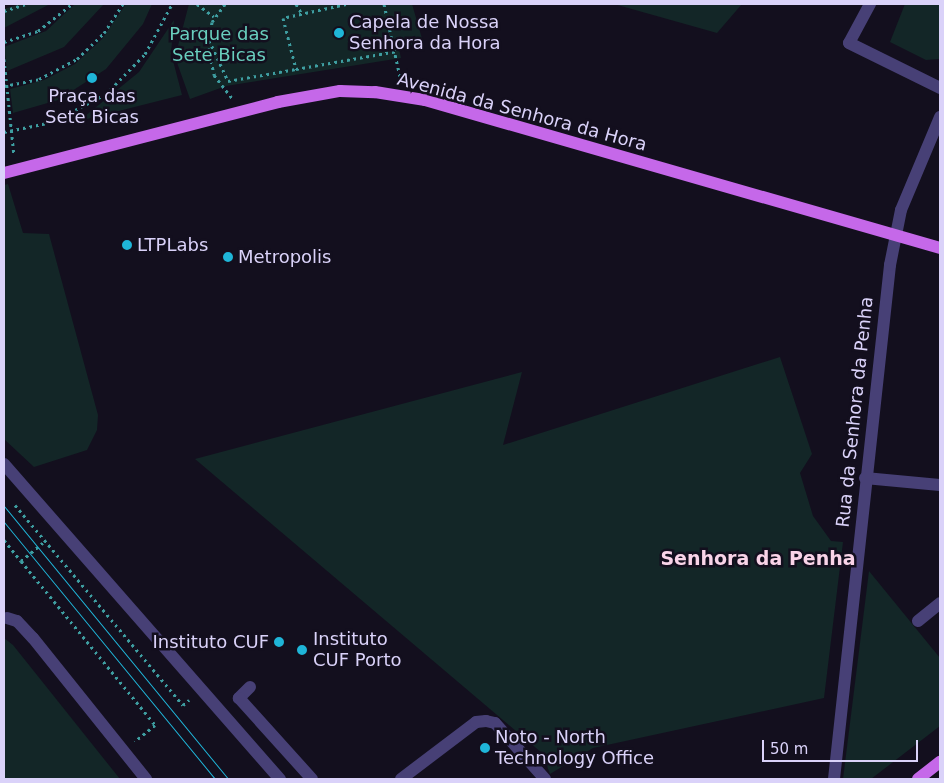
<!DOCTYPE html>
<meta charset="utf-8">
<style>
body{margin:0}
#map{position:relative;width:944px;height:783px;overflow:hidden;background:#130f1e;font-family:"DejaVu Sans",sans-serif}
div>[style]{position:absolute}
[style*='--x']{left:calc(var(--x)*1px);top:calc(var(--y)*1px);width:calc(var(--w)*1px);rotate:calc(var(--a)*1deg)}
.green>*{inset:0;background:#132627}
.path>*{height:3px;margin-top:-1.5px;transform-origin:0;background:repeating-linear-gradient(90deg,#3e9ea1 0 2.5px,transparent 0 6.5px)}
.minor>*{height:12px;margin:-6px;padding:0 6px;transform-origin:6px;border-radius:6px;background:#474076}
.major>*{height:12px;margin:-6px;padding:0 6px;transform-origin:6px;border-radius:6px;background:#c568e9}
.tram>*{height:1px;margin:-0.5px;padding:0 0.5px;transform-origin:0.5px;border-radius:0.5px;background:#1fb5d8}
.dots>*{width:14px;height:14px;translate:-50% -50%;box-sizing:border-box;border:2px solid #130f1e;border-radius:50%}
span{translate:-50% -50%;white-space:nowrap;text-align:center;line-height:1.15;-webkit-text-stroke:5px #130f1e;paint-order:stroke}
.poi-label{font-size:18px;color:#dad2f9}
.left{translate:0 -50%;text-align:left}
.right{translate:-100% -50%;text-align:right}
.park-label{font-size:18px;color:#69cebe}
.street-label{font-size:18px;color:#dad2f9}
.neighbourhood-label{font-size:19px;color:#f9d4e8;font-weight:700}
.frame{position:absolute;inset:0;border:5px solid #dad2f9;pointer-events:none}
.scale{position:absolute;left:762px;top:740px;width:156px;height:22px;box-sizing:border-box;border:2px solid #dad2f9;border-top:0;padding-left:6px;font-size:15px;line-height:18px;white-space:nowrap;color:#dad2f9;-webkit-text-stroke:4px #130f1e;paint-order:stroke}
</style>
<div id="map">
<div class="green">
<div style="clip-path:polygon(20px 4px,50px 4px,4px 28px,4px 9px)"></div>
<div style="clip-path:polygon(75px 4px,104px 4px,64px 47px,7px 71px,4px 47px,46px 31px)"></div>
<div style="clip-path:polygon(126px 4px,152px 4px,143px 24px,106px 69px,58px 100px,13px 113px,10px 89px,44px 80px,75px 64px,102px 39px)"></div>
<div style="clip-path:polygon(189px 4px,412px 4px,423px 42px,399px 49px,401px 58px,226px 86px,190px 99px,175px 57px)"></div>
<div style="clip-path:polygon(614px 4px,742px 4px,717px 33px)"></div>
<div style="clip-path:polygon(905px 4px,940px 4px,939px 59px,926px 60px,890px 42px)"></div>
<div style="clip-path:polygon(174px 20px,171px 53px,182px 95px,79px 121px,139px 72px)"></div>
<div style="clip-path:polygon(8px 184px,23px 233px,49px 234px,98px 415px,97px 430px,87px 450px,34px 467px,4px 439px,4px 185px)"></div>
<div style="clip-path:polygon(780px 357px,812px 454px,800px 473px,813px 516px,831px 541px,843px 542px,824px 698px,593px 748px,550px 774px,542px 753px,195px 459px,522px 372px,503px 445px)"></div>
<div style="clip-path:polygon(869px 571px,940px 658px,940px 726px,871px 779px,843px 779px)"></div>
<div style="clip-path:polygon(4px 638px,13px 645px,120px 779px,4px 779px)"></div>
</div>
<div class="path">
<div style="--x:197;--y:4;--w:21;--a:37"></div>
<div style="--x:225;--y:4;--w:22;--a:126"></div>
<div style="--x:212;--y:22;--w:26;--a:99"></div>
<div style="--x:208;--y:48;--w:28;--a:77"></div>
<div style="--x:214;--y:75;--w:29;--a:52"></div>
<div style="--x:296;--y:4;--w:12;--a:59"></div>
<div style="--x:346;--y:4;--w:65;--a:167.5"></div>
<div style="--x:283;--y:18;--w:53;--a:75.7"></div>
<div style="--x:296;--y:69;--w:103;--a:-10.1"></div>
<div style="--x:384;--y:4;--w:79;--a:77.6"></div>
<div style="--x:4;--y:11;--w:22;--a:-18"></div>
<div style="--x:209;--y:40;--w:45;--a:65.1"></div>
<div style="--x:228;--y:81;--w:69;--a:-10"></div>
<div style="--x:4;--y:42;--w:36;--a:-18"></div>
<div style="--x:38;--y:31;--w:43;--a:-38.5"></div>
<div style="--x:4;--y:59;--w:97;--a:84.1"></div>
<div style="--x:4;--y:86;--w:36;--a:-11"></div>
<div style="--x:39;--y:79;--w:43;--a:-27.8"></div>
<div style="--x:77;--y:59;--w:37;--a:-44"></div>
<div style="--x:104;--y:33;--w:35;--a:-57"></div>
<div style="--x:4;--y:132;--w:49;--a:-11.8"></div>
<div style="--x:52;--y:122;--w:61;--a:-27.4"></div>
<div style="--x:106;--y:94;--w:56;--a:-45.7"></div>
<div style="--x:145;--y:54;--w:57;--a:-61.6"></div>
<div style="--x:15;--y:505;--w:261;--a:50"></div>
<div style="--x:183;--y:705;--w:8;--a:-40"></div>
<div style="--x:4;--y:540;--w:27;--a:51"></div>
<div style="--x:21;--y:561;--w:31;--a:-40"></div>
<div style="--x:21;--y:561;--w:212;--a:50.7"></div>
<div style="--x:155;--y:725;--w:26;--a:141"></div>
</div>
<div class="minor">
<div style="--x:870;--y:4;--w:44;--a:118.3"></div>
<div style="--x:849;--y:43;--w:102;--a:26.3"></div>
<div style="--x:4;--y:464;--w:419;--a:48.8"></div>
<div style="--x:865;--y:478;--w:75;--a:5.3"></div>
<div style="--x:7;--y:618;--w:10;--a:17"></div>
<div style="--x:17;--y:621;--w:23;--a:47"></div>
<div style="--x:33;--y:638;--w:181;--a:51.3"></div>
<div style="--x:918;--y:621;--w:28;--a:-39"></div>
<div style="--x:250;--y:687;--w:16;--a:135"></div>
<div style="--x:239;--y:698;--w:109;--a:48"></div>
<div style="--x:401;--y:779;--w:94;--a:-37.2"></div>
<div style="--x:476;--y:722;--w:10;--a:-6"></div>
<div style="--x:486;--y:721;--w:9;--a:13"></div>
<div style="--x:495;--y:723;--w:75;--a:48.2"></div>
<div style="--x:834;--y:779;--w:517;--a:-83.78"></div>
<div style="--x:890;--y:265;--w:56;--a:-78.7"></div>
<div style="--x:901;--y:210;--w:101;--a:-67.2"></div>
</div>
<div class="major">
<div style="--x:4;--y:173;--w:283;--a:-14.5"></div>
<div style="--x:278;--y:102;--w:63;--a:-10.1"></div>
<div style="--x:340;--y:91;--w:35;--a:2"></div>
<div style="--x:375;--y:92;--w:51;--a:9.1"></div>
<div style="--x:425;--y:100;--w:536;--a:16.03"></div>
<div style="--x:918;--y:779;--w:28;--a:-38"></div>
</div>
<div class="tram">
<div style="--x:4;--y:506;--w:353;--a:50.6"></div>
<div style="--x:4;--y:522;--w:333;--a:50.6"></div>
</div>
<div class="dots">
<div style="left:339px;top:33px;background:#1fb5d8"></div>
<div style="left:92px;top:78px;background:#1fb5d8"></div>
<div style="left:127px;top:245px;background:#1fb5d8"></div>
<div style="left:228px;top:257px;background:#1fb5d8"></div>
<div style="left:279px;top:642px;background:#1fb5d8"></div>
<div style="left:302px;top:650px;background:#1fb5d8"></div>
<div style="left:485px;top:748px;background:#1fb5d8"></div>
</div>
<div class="poi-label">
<span class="left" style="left:349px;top:33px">Capela de Nossa<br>Senhora da Hora</span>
<span style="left:92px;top:107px">Praça das<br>Sete Bicas</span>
<span class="left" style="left:137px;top:245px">LTPLabs</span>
<span class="left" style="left:238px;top:257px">Metropolis</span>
<span class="left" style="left:313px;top:650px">Instituto<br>CUF Porto</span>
<span class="right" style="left:269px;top:642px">Instituto CUF</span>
<span class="left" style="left:495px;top:748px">Noto - North<br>Technology Office</span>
</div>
<div class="park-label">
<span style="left:219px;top:45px">Parque das<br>Sete Bicas</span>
</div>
<div class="street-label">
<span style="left:522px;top:112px;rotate:15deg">Avenida da Senhora da Hora</span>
<span style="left:855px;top:412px;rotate:-84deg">Rua da Senhora da Penha</span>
</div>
<div class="neighbourhood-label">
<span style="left:758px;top:559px">Senhora da Penha</span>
</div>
<div class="frame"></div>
<div class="scale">50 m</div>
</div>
